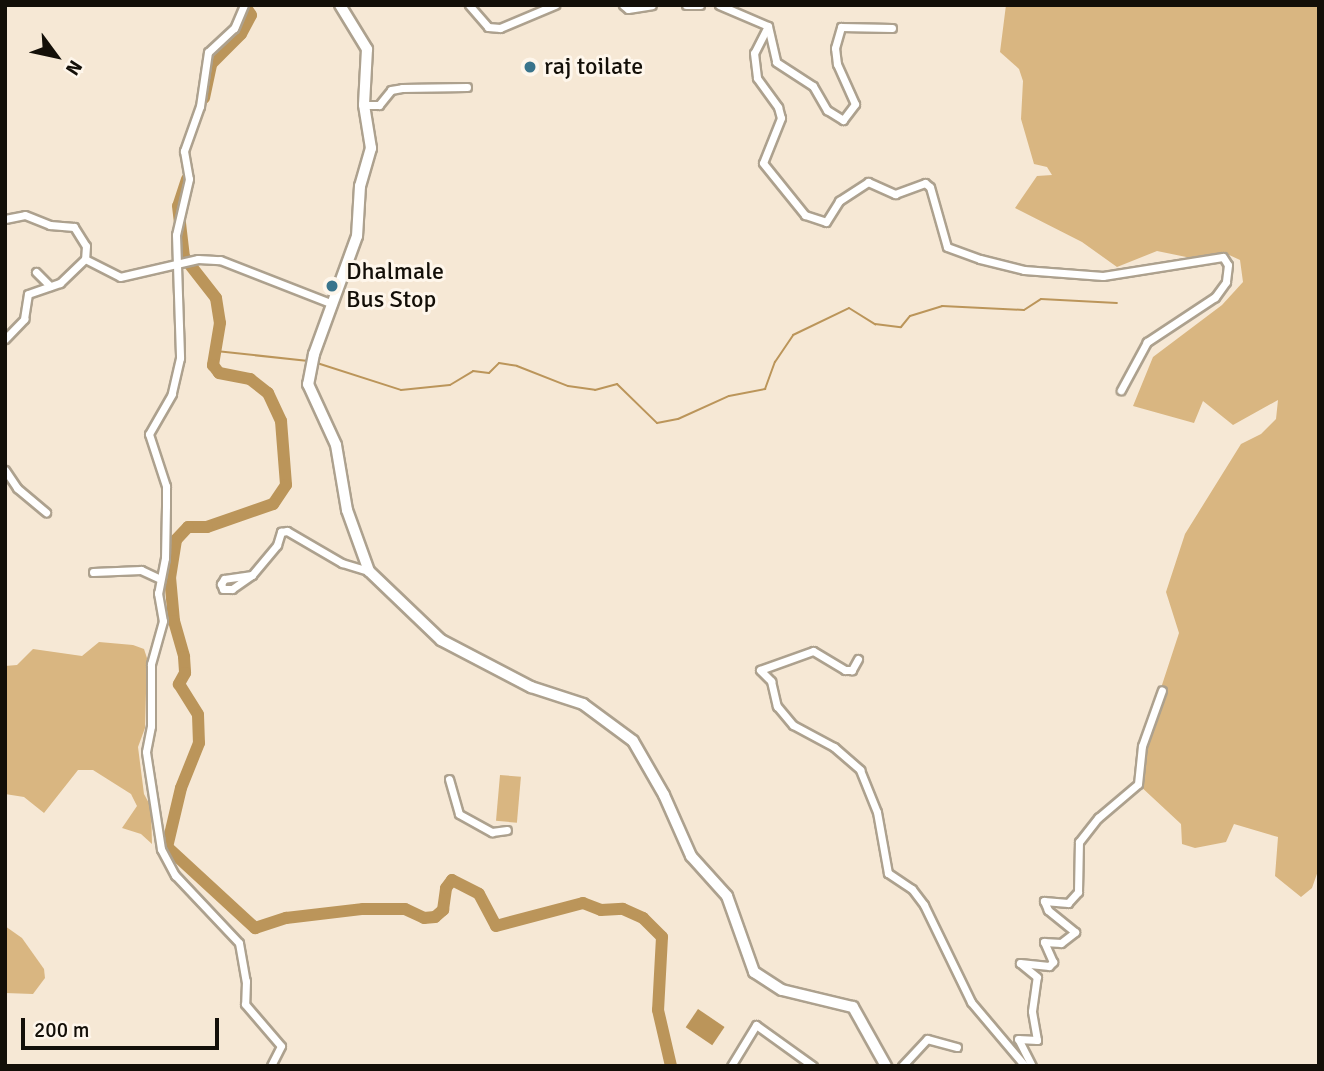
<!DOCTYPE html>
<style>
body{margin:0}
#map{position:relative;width:1324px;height:1071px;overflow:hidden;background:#f6e8d5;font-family:Signika,sans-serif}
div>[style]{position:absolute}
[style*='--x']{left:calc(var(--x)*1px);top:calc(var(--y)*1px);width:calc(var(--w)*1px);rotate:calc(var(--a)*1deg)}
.green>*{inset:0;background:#d9b681;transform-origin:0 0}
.water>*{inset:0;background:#bb955a;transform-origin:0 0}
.stream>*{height:2px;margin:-1px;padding:0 1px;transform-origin:1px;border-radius:1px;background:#bb955a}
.river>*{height:12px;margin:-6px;padding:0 6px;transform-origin:6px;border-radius:6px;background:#bb955a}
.roads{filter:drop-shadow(2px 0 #ada18e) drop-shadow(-2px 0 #ada18e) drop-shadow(0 2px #ada18e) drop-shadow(0 -2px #ada18e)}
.street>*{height:7px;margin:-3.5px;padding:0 3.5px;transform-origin:3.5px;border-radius:3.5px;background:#fff}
.primary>*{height:10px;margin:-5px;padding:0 5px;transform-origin:5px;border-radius:5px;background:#fff}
.dots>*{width:19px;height:19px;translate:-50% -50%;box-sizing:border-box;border:4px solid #fef6eb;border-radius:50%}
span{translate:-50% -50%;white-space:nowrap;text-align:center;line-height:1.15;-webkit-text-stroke:6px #fef6eb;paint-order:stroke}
.poi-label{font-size:24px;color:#130f08}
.left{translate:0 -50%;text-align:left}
.frame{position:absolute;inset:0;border:7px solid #130f08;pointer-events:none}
.north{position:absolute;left:21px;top:21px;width:70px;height:70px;-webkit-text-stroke:5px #fef6eb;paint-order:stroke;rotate:123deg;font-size:19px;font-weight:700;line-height:28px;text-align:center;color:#130f08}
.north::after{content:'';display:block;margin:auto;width:24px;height:32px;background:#130f08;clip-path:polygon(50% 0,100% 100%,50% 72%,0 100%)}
.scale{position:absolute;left:21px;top:1018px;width:198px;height:32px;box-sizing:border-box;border:4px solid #130f08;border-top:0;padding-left:9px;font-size:21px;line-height:24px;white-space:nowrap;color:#130f08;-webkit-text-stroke:5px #fef6eb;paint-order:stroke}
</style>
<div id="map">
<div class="green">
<div style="clip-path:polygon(1006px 5px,1319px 5px,1319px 868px,1312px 888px,1301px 897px,1275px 876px,1278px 837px,1234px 824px,1226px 842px,1195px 848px,1182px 844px,1181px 824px,1138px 784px,1142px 746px,1179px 633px,1166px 592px,1185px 534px,1241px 444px,1261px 434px,1276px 419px,1278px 400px,1233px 425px,1203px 401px,1194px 423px,1133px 406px,1153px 357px,1222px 305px,1243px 282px,1240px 260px,1227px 254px,1196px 259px,1157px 251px,1117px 267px,1082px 242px,1015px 208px,1037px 176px,1052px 175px,1047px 167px,1034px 164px,1021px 119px,1023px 81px,1019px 69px,1000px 52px)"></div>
<div style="clip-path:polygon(99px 642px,133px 645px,144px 649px,147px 658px,145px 728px,138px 747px,144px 794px,151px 807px,152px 844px,141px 834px,122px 828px,137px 806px,131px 794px,93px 770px,78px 770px,44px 813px,24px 797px,5px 794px,5px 666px,17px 665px,33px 649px,82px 656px)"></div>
<div style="left:500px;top:775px;width:21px;height:46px;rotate:5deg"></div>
<div style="clip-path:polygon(5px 926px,22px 938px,44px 969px,45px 978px,33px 994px,5px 993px)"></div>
</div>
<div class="water">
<div style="left:698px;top:1009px;width:32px;height:22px;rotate:34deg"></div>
</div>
<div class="stream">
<div style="--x:216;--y:351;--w:93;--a:6.2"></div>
<div style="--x:317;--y:363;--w:88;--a:17.8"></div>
<div style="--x:401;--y:390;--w:49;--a:-5.8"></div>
<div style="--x:450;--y:385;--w:27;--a:-31"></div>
<div style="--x:473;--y:371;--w:16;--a:7"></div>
<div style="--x:489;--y:373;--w:14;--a:-45"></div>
<div style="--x:499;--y:363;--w:18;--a:9"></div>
<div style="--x:517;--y:366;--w:55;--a:21.4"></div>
<div style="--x:568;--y:386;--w:27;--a:8"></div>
<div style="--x:595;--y:390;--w:23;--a:-15"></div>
<div style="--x:617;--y:384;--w:56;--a:44.3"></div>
<div style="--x:657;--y:423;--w:21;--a:-11"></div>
<div style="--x:678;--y:419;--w:56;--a:-24.3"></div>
<div style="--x:729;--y:396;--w:37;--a:-11"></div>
<div style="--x:765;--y:389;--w:29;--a:-70"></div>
<div style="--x:775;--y:362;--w:32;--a:-56"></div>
<div style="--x:793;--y:335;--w:62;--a:-25.7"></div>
<div style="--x:849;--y:308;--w:31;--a:32"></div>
<div style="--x:875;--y:324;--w:26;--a:7"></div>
<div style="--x:901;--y:327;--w:14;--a:-51"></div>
<div style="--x:910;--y:316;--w:34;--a:-17"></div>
<div style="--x:942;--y:306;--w:82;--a:2.8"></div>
<div style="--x:1024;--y:310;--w:20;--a:-33"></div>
<div style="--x:1041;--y:299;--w:76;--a:3"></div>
</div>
<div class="river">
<div style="--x:204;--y:98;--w:35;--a:-78"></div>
<div style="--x:211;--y:64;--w:42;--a:-45"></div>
<div style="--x:241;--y:34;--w:21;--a:-62"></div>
<div style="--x:251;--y:15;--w:12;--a:-125"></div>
<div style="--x:187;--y:179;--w:28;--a:108"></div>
<div style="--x:178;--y:206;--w:51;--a:83.3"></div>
<div style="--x:184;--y:257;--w:52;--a:52"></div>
<div style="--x:216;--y:298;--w:25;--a:81"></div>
<div style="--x:220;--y:323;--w:43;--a:99.5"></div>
<div style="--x:213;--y:365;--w:10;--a:53"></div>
<div style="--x:219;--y:373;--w:32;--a:11"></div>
<div style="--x:250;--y:379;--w:23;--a:38"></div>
<div style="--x:268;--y:393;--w:31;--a:65"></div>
<div style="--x:281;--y:421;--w:64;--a:85.5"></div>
<div style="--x:286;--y:485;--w:23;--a:124"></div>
<div style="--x:273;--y:504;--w:70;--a:160.8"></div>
<div style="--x:207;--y:527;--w:19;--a:180"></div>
<div style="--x:188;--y:527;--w:18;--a:133"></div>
<div style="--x:176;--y:540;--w:37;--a:99"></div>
<div style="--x:170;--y:577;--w:44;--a:84.8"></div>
<div style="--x:174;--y:621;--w:37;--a:74"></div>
<div style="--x:184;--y:657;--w:16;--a:86"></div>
<div style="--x:185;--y:673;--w:13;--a:119"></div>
<div style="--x:179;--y:684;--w:36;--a:58"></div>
<div style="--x:198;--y:715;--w:28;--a:88"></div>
<div style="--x:199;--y:743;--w:48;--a:111.8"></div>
<div style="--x:181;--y:788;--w:61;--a:103.3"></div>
<div style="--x:167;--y:847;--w:120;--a:42.6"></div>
<div style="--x:255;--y:928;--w:33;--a:-18"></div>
<div style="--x:286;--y:918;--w:78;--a:-6.7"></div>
<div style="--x:363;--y:909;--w:42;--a:0"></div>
<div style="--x:405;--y:909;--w:21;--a:25"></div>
<div style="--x:424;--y:918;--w:11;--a:-5"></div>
<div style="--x:435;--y:917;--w:11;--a:-41"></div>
<div style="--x:443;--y:910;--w:22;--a:-82"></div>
<div style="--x:446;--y:888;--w:10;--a:-53"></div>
<div style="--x:452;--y:880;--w:30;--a:27"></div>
<div style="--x:479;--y:894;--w:36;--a:62"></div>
<div style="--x:496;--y:926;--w:90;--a:-14.8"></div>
<div style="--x:583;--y:903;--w:19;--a:21"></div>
<div style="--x:601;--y:910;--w:22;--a:-3"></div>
<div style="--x:623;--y:909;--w:22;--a:24"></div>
<div style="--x:643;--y:918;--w:27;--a:45"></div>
<div style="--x:662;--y:937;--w:73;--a:93.1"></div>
<div style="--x:658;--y:1010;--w:57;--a:76.9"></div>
</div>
<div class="roads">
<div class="street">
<div style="--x:244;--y:5;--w:25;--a:113"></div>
<div style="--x:234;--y:28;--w:35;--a:137"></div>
<div style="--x:208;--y:52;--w:55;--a:98.4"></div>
<div style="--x:200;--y:106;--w:48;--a:109.6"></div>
<div style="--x:184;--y:151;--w:28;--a:80"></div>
<div style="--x:189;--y:179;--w:57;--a:103.1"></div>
<div style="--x:176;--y:235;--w:123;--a:88.1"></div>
<div style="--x:180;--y:358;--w:37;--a:103"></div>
<div style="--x:172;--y:394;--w:46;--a:119.9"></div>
<div style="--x:149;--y:434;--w:55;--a:71.9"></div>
<div style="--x:166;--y:486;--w:20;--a:90"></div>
<div style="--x:166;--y:506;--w:52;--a:91.1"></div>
<div style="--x:165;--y:558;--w:36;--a:101"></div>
<div style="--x:158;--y:593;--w:28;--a:80"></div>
<div style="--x:163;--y:621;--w:45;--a:105.6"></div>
<div style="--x:151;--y:664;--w:62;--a:90"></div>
<div style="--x:151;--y:726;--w:26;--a:101"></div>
<div style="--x:146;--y:752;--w:98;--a:81.2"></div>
<div style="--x:161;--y:849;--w:30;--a:62"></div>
<div style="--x:175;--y:875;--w:93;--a:46.7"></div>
<div style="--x:239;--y:943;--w:39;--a:80"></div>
<div style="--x:246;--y:981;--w:23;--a:92"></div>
<div style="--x:245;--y:1004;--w:55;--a:49.4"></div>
<div style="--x:281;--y:1046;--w:22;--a:117"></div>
<div style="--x:469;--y:5;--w:29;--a:49"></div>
<div style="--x:488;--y:27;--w:12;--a:5"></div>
<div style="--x:500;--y:28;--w:60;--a:-22.7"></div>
<div style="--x:623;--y:5;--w:6;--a:39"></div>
<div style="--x:628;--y:9;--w:24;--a:-9"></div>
<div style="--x:686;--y:5;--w:14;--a:0"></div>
<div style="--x:719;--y:5;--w:53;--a:23.2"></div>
<div style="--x:768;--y:26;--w:37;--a:77"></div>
<div style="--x:776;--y:62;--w:44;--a:33"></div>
<div style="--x:813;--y:86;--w:28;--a:60"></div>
<div style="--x:827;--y:110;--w:19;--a:32"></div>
<div style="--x:843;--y:120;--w:20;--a:-53"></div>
<div style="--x:855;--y:104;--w:44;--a:-114.2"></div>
<div style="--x:837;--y:64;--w:16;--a:-97"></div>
<div style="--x:835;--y:48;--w:22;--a:-74"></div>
<div style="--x:841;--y:27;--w:51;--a:1.1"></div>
<div style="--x:768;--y:26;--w:30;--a:117"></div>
<div style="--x:754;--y:53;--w:25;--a:83"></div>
<div style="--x:757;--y:78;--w:36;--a:54"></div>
<div style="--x:778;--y:107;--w:11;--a:75"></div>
<div style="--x:781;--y:118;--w:48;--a:111.8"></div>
<div style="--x:763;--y:163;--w:67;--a:51.1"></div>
<div style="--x:805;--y:215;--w:22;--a:18"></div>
<div style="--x:826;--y:222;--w:25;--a:-58"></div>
<div style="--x:839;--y:201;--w:35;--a:-33"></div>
<div style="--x:868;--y:182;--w:30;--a:24"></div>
<div style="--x:895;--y:194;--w:32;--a:-20"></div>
<div style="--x:925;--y:183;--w:6;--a:39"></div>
<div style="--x:930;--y:187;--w:62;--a:74.2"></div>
<div style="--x:947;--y:247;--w:35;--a:20"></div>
<div style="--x:980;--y:259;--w:45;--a:14"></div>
<div style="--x:1024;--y:270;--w:79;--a:4.3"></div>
<div style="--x:1103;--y:276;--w:121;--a:-9"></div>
<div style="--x:1223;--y:257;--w:9;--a:58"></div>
<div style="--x:1228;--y:265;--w:17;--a:97"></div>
<div style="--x:1226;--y:282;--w:19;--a:126"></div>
<div style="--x:1215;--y:297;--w:82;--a:146.5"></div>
<div style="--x:1147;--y:342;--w:55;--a:118.4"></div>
<div style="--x:364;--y:105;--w:15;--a:0"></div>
<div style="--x:379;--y:105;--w:19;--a:-51"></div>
<div style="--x:391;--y:90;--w:11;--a:-10"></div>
<div style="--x:402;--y:88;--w:65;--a:-0.9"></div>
<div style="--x:5;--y:219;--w:20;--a:-11"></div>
<div style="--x:25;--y:215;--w:27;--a:22"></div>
<div style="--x:50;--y:225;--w:24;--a:5"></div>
<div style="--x:74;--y:227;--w:22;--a:58"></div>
<div style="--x:86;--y:246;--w:13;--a:94"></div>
<div style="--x:36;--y:272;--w:20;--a:45"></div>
<div style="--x:5;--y:339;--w:28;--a:-46"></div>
<div style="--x:24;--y:319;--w:25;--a:-81"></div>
<div style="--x:28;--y:294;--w:34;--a:-19"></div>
<div style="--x:60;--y:283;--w:35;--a:-44"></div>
<div style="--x:85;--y:259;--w:39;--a:27"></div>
<div style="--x:120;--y:277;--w:80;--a:-13"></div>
<div style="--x:198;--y:259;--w:22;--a:3"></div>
<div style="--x:220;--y:260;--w:121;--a:21.3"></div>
<div style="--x:5;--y:470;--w:22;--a:56"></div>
<div style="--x:17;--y:488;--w:38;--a:40"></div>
<div style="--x:93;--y:572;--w:48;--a:-2.4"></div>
<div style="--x:141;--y:570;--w:21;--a:25"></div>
<div style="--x:252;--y:575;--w:28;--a:172"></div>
<div style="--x:224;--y:579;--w:6;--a:121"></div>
<div style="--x:221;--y:584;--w:5;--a:68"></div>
<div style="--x:223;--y:589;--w:9;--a:0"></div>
<div style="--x:232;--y:589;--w:24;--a:-35"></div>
<div style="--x:252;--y:575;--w:39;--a:-50"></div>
<div style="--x:277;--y:545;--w:14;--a:-73"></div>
<div style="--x:281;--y:532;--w:6;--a:-9"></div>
<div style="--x:287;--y:531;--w:64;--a:30.2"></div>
<div style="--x:342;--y:563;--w:28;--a:17"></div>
<div style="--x:858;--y:659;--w:13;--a:119"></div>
<div style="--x:852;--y:670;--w:7;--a:180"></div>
<div style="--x:845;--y:670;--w:37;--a:-149"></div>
<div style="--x:813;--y:651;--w:56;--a:160.3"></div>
<div style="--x:760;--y:670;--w:16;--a:45"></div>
<div style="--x:771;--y:681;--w:26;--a:77"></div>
<div style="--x:777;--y:706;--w:25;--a:50"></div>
<div style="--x:793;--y:725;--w:47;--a:28.2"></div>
<div style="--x:834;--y:747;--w:35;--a:41"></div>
<div style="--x:860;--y:770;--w:45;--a:68"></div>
<div style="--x:877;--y:812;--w:62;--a:79.8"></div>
<div style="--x:888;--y:873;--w:29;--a:34"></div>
<div style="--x:912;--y:889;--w:20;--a:53"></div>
<div style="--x:924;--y:905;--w:108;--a:64.1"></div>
<div style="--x:971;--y:1002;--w:84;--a:49.8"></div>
<div style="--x:449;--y:779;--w:36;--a:74"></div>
<div style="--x:459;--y:814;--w:38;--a:29"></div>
<div style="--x:492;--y:832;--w:15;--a:-8"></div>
<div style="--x:731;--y:1066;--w:48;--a:-58.6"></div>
<div style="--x:756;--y:1025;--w:70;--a:35.7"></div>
<div style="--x:902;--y:1066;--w:37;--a:-47"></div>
<div style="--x:927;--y:1039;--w:31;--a:15"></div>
<div style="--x:1032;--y:1066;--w:30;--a:-117"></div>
<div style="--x:1018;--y:1039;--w:19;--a:3"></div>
<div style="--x:1037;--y:1040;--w:29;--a:-100"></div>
<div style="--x:1032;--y:1011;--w:34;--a:-82"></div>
<div style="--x:1037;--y:977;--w:22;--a:-141"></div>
<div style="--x:1020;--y:963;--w:29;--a:6"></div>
<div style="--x:1049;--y:966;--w:6;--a:-45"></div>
<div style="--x:1053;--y:962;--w:22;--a:-114"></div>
<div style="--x:1044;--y:942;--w:17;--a:3"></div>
<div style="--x:1061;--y:943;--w:18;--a:-38"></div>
<div style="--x:1075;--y:932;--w:35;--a:-141"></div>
<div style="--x:1048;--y:910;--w:10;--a:-114"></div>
<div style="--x:1044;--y:901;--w:24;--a:5"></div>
<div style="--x:1068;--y:903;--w:15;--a:-48"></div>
<div style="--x:1078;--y:892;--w:50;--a:-88.9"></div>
<div style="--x:1079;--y:842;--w:31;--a:-52"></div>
<div style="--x:1098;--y:818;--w:52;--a:-40.4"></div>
<div style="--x:1138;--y:784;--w:38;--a:-84"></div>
<div style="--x:1142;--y:746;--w:59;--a:-70.3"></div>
</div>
<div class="primary">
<div style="--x:340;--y:5;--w:52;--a:58.5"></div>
<div style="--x:367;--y:49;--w:56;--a:93.1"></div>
<div style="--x:364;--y:105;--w:44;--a:80.8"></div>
<div style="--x:371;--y:148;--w:40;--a:106"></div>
<div style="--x:360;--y:186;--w:50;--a:93.4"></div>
<div style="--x:357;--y:236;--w:126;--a:110"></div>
<div style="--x:314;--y:354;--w:31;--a:101"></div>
<div style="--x:308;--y:384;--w:67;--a:65.3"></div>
<div style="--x:336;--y:445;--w:66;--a:80.4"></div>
<div style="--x:347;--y:510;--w:65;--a:70.2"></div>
<div style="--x:369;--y:571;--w:100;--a:43.8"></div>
<div style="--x:441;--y:640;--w:102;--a:27.6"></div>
<div style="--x:531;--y:687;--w:55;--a:18.1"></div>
<div style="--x:583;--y:704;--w:62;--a:36.5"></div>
<div style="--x:633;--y:741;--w:62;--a:60.1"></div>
<div style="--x:664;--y:795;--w:67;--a:66.1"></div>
<div style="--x:691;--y:856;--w:54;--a:48"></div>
<div style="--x:727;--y:896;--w:81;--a:70.4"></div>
<div style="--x:754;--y:972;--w:33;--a:33"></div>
<div style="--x:782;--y:990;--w:73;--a:13.5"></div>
<div style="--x:853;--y:1007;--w:68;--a:60.8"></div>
</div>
</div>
<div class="dots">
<div style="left:530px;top:67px;background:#39748c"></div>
<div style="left:332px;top:286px;background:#39748c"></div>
</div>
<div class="poi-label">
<span class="left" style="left:544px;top:67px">raj toilate</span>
<span class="left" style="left:346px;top:286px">Dhalmale<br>Bus Stop</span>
</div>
<div class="frame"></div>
<div class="north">N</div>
<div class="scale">200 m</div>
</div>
